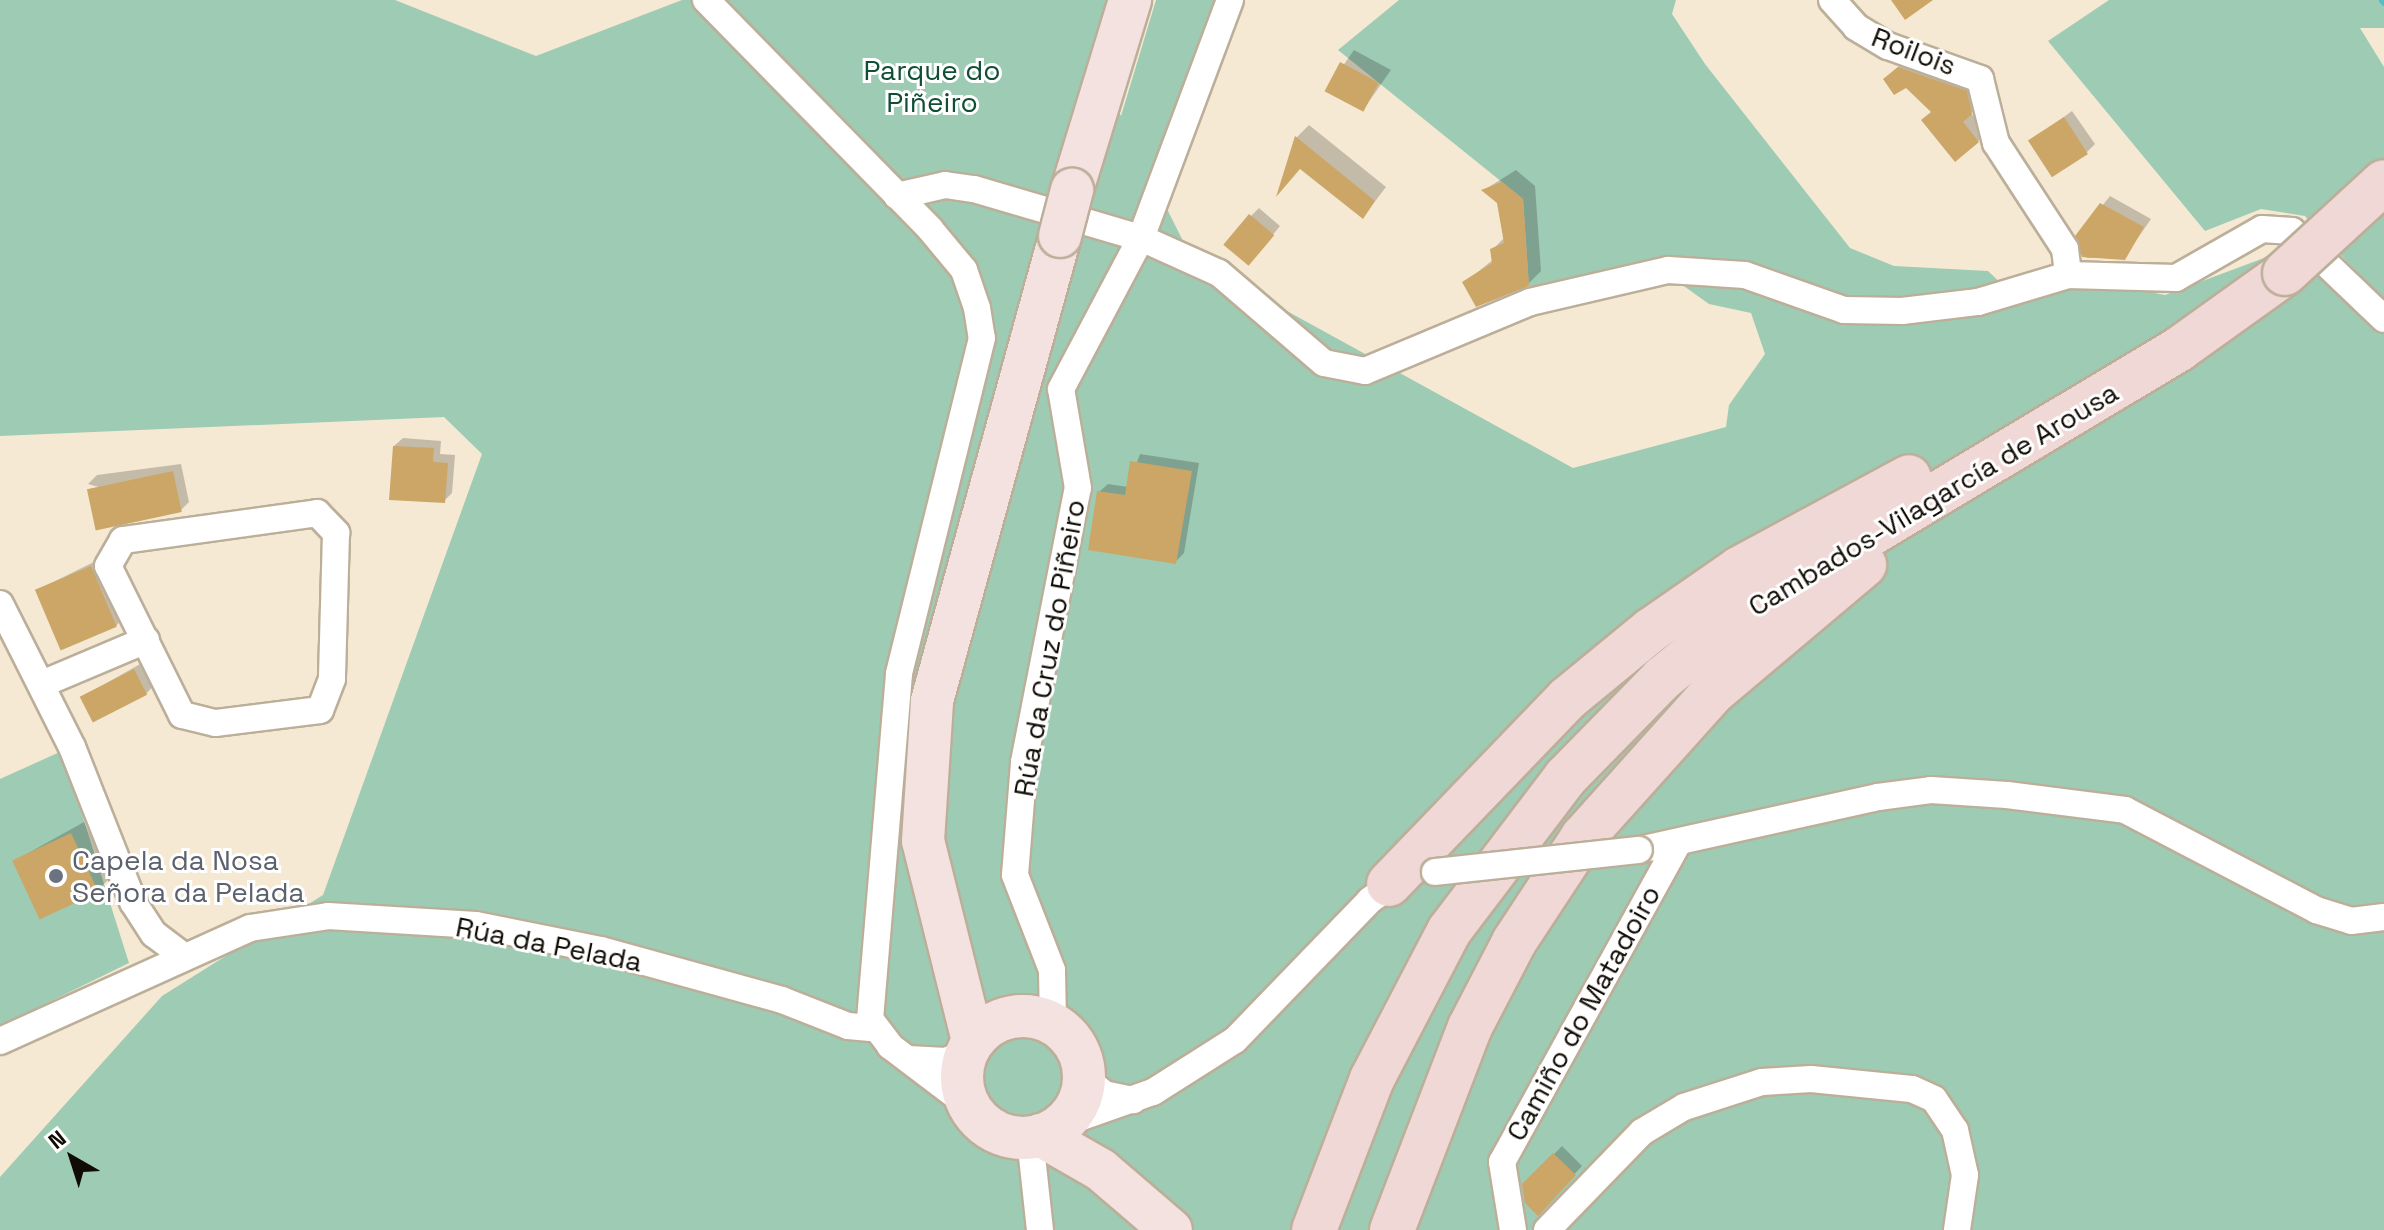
<!DOCTYPE html>
<meta charset="utf-8">
<style>
body{margin:0}
#map{position:relative;width:2384px;height:1230px;overflow:hidden;background:#f6e9d3;font-family:"Space Grotesk",sans-serif}
div>[style]{position:absolute}
[style*='--x']{left:calc(var(--x)*1px);top:calc(var(--y)*1px);width:calc(var(--w)*1px);rotate:calc(var(--a)*1deg)}
.green>*{inset:0;background:#9ecbb3}
.shadow>*{inset:0;background:#0003}
.stream>*{height:7px;margin:-3.5px;padding:0 3.5px;transform-origin:3.5px;border-radius:3.5px;background:#56bbc2}
.building>*{inset:0;background:#cca666;transform-origin:0 0}
.roads{filter:drop-shadow(2px 0 #bcaf9a) drop-shadow(-2px 0 #bcaf9a) drop-shadow(0 2px #bcaf9a) drop-shadow(0 -2px #bcaf9a)}
.minor>*{height:26px;margin:-13px;padding:0 13px;transform-origin:13px;border-radius:13px;background:#fff}
.primary>*{height:42px;margin:-21px;padding:0 21px;transform-origin:21px;border-radius:21px;background:#f4e2e1}
.primary>.ring{margin:-21px;padding:0;box-sizing:content-box;background:none;border:42px solid #f4e2e1;border-radius:50%}
.trunk>*{height:44px;margin:-22px;padding:0 22px;transform-origin:22px;border-radius:22px;background:#f0d8d7}
.bridges{filter:drop-shadow(2px 0 #bcaf9a) drop-shadow(-2px 0 #bcaf9a) drop-shadow(0 2px #bcaf9a) drop-shadow(0 -2px #bcaf9a)}
.minor-bridge>*{height:26px;margin:-13px;padding:0 13px;transform-origin:13px;border-radius:13px;background:#fff}
.primary-bridge>*{height:42px;margin:-21px;padding:0 21px;transform-origin:21px;border-radius:21px;background:#f4e2e1}
.trunk-bridge>*{height:44px;margin:-22px;padding:0 22px;transform-origin:22px;border-radius:22px;background:#f0d8d7}
.dots>*{width:22px;height:22px;translate:-50% -50%;box-sizing:border-box;border:4px solid #fff;border-radius:50%}
span{translate:-50% -50%;white-space:nowrap;text-align:center;line-height:1.15;-webkit-text-stroke:6px #fff;paint-order:stroke}
.street-label{font-size:28px;color:#100c05}
.park-label{font-size:28px;color:#104e36}
.worship-label{font-size:28px;color:#5b616d}
.left{translate:0 -50%;text-align:left}
.north{position:absolute;left:32px;top:1118px;width:80px;height:80px;-webkit-text-stroke:6px #fff;paint-order:stroke;rotate:321deg;font-size:22px;font-weight:700;line-height:32px;text-align:center;color:#100c05}
.north::after{content:'';display:block;margin:auto;width:28px;height:36px;background:#100c05;clip-path:polygon(50% 0,100% 100%,50% 72%,0 100%)}
</style>
<div id="map">
<div class="green">
<div style="clip-path:polygon(0 0,395px 0,536px 56px,682px 0,1111px 0,1094px 62px,1121px 116px,1156px 0,1228px 0,1158px 191px,1192px 259px,1573px 468px,1726px 427px,1729px 405px,1765px 354px,1751px 313px,1709px 304px,1681px 284px,1530px 302px,1523px 199px,1338px 50px,1399px 0,1676px 0,1672px 14px,1705px 64px,1850px 248px,1894px 266px,1988px 271px,2010px 292px,2093px 281px,2165px 295px,2272px 255px,2334px 266px,2384px 319px,2384px 1230px,0 1230px,0 1177px,162px 996px,323px 895px,482px 454px,444px 417px,0 436px)"></div>
<div style="clip-path:polygon(2109px 0,2384px 0,2384px 28px,2360px 28px,2384px 67px,2384px 302px,2305px 216px,2261px 209px,2205px 231px,2048px 41px)"></div>
<div style="clip-path:polygon(62px 751px,129px 963px,0 1026px,0 779px)"></div>
</div>
<div class="shadow">
<div style="clip-path:polygon(1354px 50px,1391px 70px,1363px 110px,1326px 90px)"></div>
<div style="clip-path:polygon(1908px 59px,1974px 83px,1979px 104px,1971px 113px,1986px 133px,1978px 141px,1933px 111px,1893px 71px)"></div>
<div style="clip-path:polygon(2072px 111px,2095px 144px,2087px 152px,2031px 141px)"></div>
<div style="clip-path:polygon(1309px 125px,1386px 187px,1363px 217px,1301px 167px,1280px 190px,1297px 137px)"></div>
<div style="clip-path:polygon(1516px 170px,1535px 186px,1541px 271px,1528px 284px,1464px 283px,1494px 259px,1492px 250px,1505px 237px,1499px 202px,1484px 190px)"></div>
<div style="clip-path:polygon(2110px 196px,2151px 219px,2124px 258px,2087px 258px,2078px 236px)"></div>
<div style="clip-path:polygon(1259px 208px,1280px 226px,1257px 254px,1251px 216px)"></div>
<div style="clip-path:polygon(403px 438px,441px 441px,440px 454px,455px 455px,452px 493px,444px 501px,394px 446px)"></div>
<div style="clip-path:polygon(1140px 454px,1199px 463px,1184px 553px,1175px 562px,1099px 492px,1108px 484px,1128px 487px)"></div>
<div style="clip-path:polygon(181px 464px,189px 502px,181px 510px,88px 484px,97px 475px)"></div>
<div style="clip-path:polygon(100px 559px,124px 617px,116px 626px,37px 590px)"></div>
<div style="clip-path:polygon(142px 663px,154px 685px,146px 694px,82px 697px)"></div>
<div style="clip-path:polygon(84px 822px,111px 877px,98px 890px,14px 861px)"></div>
<div style="clip-path:polygon(1562px 1146px,1582px 1166px,1538px 1213px,1524px 1185px)"></div>
</div>
<div class="stream">
<div style="--x:2382;--y:0;--w:3;--a:45"></div>
</div>
<div class="building">
<div style="clip-path:polygon(1891px 0,1933px 0,1905px 20px)"></div>
<div style="left:1340px;top:62px;width:44px;height:33px;rotate:28deg"></div>
<div style="clip-path:polygon(1898px 67px,1967px 91px,1972px 114px,1963px 122px,1979px 142px,1955px 162px,1921px 120px,1931px 112px,1906px 88px,1894px 95px,1883px 79px)"></div>
<div style="left:2064px;top:117px;width:44px;height:43px;rotate:57deg"></div>
<div style="clip-path:polygon(1295px 136px,1375px 201px,1363px 219px,1300px 169px,1276px 197px)"></div>
<div style="clip-path:polygon(1502px 182px,1523px 199px,1529px 286px,1476px 307px,1462px 282px,1492px 263px,1490px 249px,1504px 243px,1497px 203px,1481px 190px)"></div>
<div style="clip-path:polygon(2100px 203px,2144px 227px,2125px 260px,2082px 257px,2075px 236px)"></div>
<div style="left:1249px;top:214px;width:33px;height:40px;rotate:40deg"></div>
<div style="clip-path:polygon(393px 446px,434px 448px,433px 462px,448px 463px,445px 503px,389px 500px)"></div>
<div style="clip-path:polygon(1130px 461px,1192px 471px,1176px 564px,1088px 550px,1097px 491px,1125px 495px)"></div>
<div style="left:173px;top:471px;width:42px;height:88px;rotate:78deg"></div>
<div style="left:91px;top:566px;width:66px;height:61px;rotate:67deg"></div>
<div style="left:134px;top:669px;width:29px;height:61px;rotate:63deg"></div>
<div style="left:71px;top:833px;width:65px;height:65px;rotate:65deg"></div>
<div style="clip-path:polygon(1553px 1153px,1576px 1175px,1538px 1216px,1525px 1203px,1522px 1184px)"></div>
</div>
<div class="roads">
<div class="minor">
<div style="--x:706;--y:0;--w:320;--a:45.6"></div>
<div style="--x:930;--y:229;--w:53;--a:50.3"></div>
<div style="--x:964;--y:270;--w:40;--a:71.1"></div>
<div style="--x:977;--y:308;--w:30;--a:81"></div>
<div style="--x:982;--y:338;--w:346;--a:103.9"></div>
<div style="--x:899;--y:674;--w:346;--a:94.8"></div>
<div style="--x:870;--y:1019;--w:34;--a:53"></div>
<div style="--x:890;--y:1046;--w:98;--a:37.1"></div>
<div style="--x:1832;--y:0;--w:36;--a:48"></div>
<div style="--x:1856;--y:27;--w:37;--a:31"></div>
<div style="--x:1888;--y:46;--w:98;--a:19.7"></div>
<div style="--x:1980;--y:79;--w:66;--a:76"></div>
<div style="--x:1996;--y:143;--w:126;--a:56.9"></div>
<div style="--x:2065;--y:249;--w:26;--a:83"></div>
<div style="--x:897;--y:196;--w:49;--a:-12.9"></div>
<div style="--x:945;--y:185;--w:29;--a:8"></div>
<div style="--x:974;--y:189;--w:174;--a:16.4"></div>
<div style="--x:1141;--y:238;--w:85;--a:24.2"></div>
<div style="--x:1219;--y:273;--w:138;--a:40.6"></div>
<div style="--x:1324;--y:363;--w:42;--a:11"></div>
<div style="--x:1365;--y:371;--w:179;--a:-22.7"></div>
<div style="--x:1530;--y:302;--w:142;--a:-13.1"></div>
<div style="--x:1668;--y:270;--w:77;--a:3.7"></div>
<div style="--x:1745;--y:275;--w:105;--a:19.5"></div>
<div style="--x:1844;--y:310;--w:58;--a:1"></div>
<div style="--x:1902;--y:311;--w:77;--a:-6.8"></div>
<div style="--x:1978;--y:302;--w:94;--a:-16.7"></div>
<div style="--x:2068;--y:275;--w:108;--a:1.6"></div>
<div style="--x:2176;--y:278;--w:99;--a:-29.7"></div>
<div style="--x:2262;--y:229;--w:30;--a:4"></div>
<div style="--x:2292;--y:231;--w:127;--a:43.7"></div>
<div style="--x:317;--y:513;--w:28;--a:46"></div>
<div style="--x:336;--y:533;--w:146;--a:91.6"></div>
<div style="--x:332;--y:679;--w:33;--a:111"></div>
<div style="--x:320;--y:710;--w:106;--a:172.9"></div>
<div style="--x:215;--y:723;--w:34;--a:-166"></div>
<div style="--x:182;--y:715;--w:166;--a:-116.4"></div>
<div style="--x:108;--y:566;--w:30;--a:-60"></div>
<div style="--x:123;--y:540;--w:196;--a:-7.9"></div>
<div style="--x:0;--y:604;--w:160;--a:63.3"></div>
<div style="--x:72;--y:747;--w:167;--a:68.5"></div>
<div style="--x:133;--y:902;--w:38;--a:57"></div>
<div style="--x:154;--y:934;--w:36;--a:37"></div>
<div style="--x:42;--y:684;--w:113;--a:-22.9"></div>
<div style="--x:1639;--y:850;--w:245;--a:-12.5"></div>
<div style="--x:1878;--y:797;--w:53;--a:-7.5"></div>
<div style="--x:1931;--y:790;--w:76;--a:3.8"></div>
<div style="--x:2007;--y:795;--w:119;--a:7.2"></div>
<div style="--x:2125;--y:810;--w:216;--a:27.6"></div>
<div style="--x:2316;--y:910;--w:37;--a:17"></div>
<div style="--x:2351;--y:921;--w:33;--a:-7"></div>
<div style="--x:1053;--y:1023;--w:53;--a:-91.1"></div>
<div style="--x:1052;--y:970;--w:102;--a:-111.3"></div>
<div style="--x:1015;--y:875;--w:113;--a:-85.4"></div>
<div style="--x:1024;--y:762;--w:279;--a:-78.9"></div>
<div style="--x:1078;--y:488;--w:100;--a:-99.7"></div>
<div style="--x:1061;--y:389;--w:171;--a:-62.1"></div>
<div style="--x:1141;--y:238;--w:254;--a:-69.5"></div>
<div style="--x:0;--y:1041;--w:274;--a:-24.3"></div>
<div style="--x:250;--y:928;--w:79;--a:-8.7"></div>
<div style="--x:328;--y:916;--w:148;--a:3.5"></div>
<div style="--x:476;--y:925;--w:127;--a:11.3"></div>
<div style="--x:601;--y:950;--w:188;--a:15.4"></div>
<div style="--x:782;--y:1000;--w:71;--a:21.5"></div>
<div style="--x:848;--y:1026;--w:25;--a:5"></div>
<div style="--x:908;--y:1059;--w:38;--a:3"></div>
<div style="--x:946;--y:1061;--w:23;--a:-23"></div>
<div style="--x:1084;--y:1077;--w:26;--a:40"></div>
<div style="--x:1104;--y:1094;--w:30;--a:12"></div>
<div style="--x:1062;--y:1124;--w:96;--a:-19.4"></div>
<div style="--x:1153;--y:1092;--w:97;--a:-32.4"></div>
<div style="--x:1235;--y:1040;--w:194;--a:-46"></div>
<div style="--x:1370;--y:900;--w:37;--a:-35"></div>
<div style="--x:1030;--y:1138;--w:93;--a:83.8"></div>
<div style="--x:1513;--y:1230;--w:69;--a:-99.2"></div>
<div style="--x:1502;--y:1162;--w:362;--a:-61.1"></div>
<div style="--x:1547;--y:1230;--w:136;--a:-45.9"></div>
<div style="--x:1642;--y:1132;--w:49;--a:-30.8"></div>
<div style="--x:1684;--y:1107;--w:82;--a:-17.8"></div>
<div style="--x:1762;--y:1082;--w:49;--a:-3.5"></div>
<div style="--x:1811;--y:1079;--w:101;--a:5.7"></div>
<div style="--x:1912;--y:1089;--w:24;--a:24"></div>
<div style="--x:1934;--y:1099;--w:37;--a:56"></div>
<div style="--x:1955;--y:1130;--w:46;--a:77.5"></div>
<div style="--x:1965;--y:1175;--w:56;--a:98.3"></div>
</div>
<div class="primary">
<div style="--x:1072;--y:190;--w:199;--a:-73"></div>
<div class="ring" style="left:962px;top:1016px;width:80px;height:80px"></div>
<div style="--x:973;--y:1041;--w:206;--a:-104"></div>
<div style="--x:923;--y:841;--w:140;--a:-86.3"></div>
<div style="--x:932;--y:701;--w:482;--a:-74.6"></div>
<div style="--x:1040;--y:1135;--w:70;--a:29.8"></div>
<div style="--x:1101;--y:1170;--w:92;--a:40.6"></div>
</div>
<div class="trunk">
<div style="--x:1389;--y:884;--w:257;--a:-46.1"></div>
<div style="--x:1567;--y:699;--w:109;--a:-39.4"></div>
<div style="--x:1651;--y:630;--w:107;--a:-34.7"></div>
<div style="--x:1739;--y:569;--w:193;--a:-28.4"></div>
<div style="--x:1314;--y:1230;--w:162;--a:-69"></div>
<div style="--x:1372;--y:1079;--w:167;--a:-62.5"></div>
<div style="--x:1449;--y:931;--w:193;--a:-52.8"></div>
<div style="--x:1566;--y:777;--w:139;--a:-45.6"></div>
<div style="--x:1663;--y:678;--w:119;--a:-39.2"></div>
<div style="--x:1755;--y:603;--w:494;--a:-30.9"></div>
<div style="--x:2179;--y:349;--w:130;--a:-35.6"></div>
<div style="--x:1392;--y:1230;--w:217;--a:-69"></div>
<div style="--x:1470;--y:1027;--w:96;--a:-62.6"></div>
<div style="--x:1514;--y:942;--w:126;--a:-56.7"></div>
<div style="--x:1583;--y:837;--w:193;--a:-48.1"></div>
<div style="--x:1712;--y:693;--w:199;--a:-40.1"></div>
</div>
</div>
<div class="bridges">
<div class="minor-bridge">
<div style="--x:1435;--y:872;--w:205;--a:-6.2"></div>
</div>
<div class="primary-bridge">
<div style="--x:1060;--y:236;--w:48;--a:-75.4"></div>
</div>
<div class="trunk-bridge">
<div style="--x:2285;--y:273;--w:134;--a:-42.6"></div>
</div>
</div>
<div class="dots">
<div style="left:56px;top:876px;background:#6b7280"></div>
</div>
<div class="street-label">
<span style="left:1914px;top:51px;rotate:21deg">Roilois</span>
<span style="left:1933px;top:499px;rotate:-31deg">Cambados-Vilagarcía de Arousa</span>
<span style="left:1049px;top:648px;rotate:-80deg">Rúa da Cruz do Piñeiro</span>
<span style="left:549px;top:944px;rotate:11deg">Rúa da Pelada</span>
<span style="left:1583px;top:1013px;rotate:-61deg">Camiño do Matadoiro</span>
</div>
<div class="park-label">
<span style="left:932px;top:86px">Parque do<br>Piñeiro</span>
</div>
<div class="worship-label">
<span class="left" style="left:72px;top:876px">Capela da Nosa<br>Señora da Pelada</span>
</div>
<div class="north">N</div>
</div>
